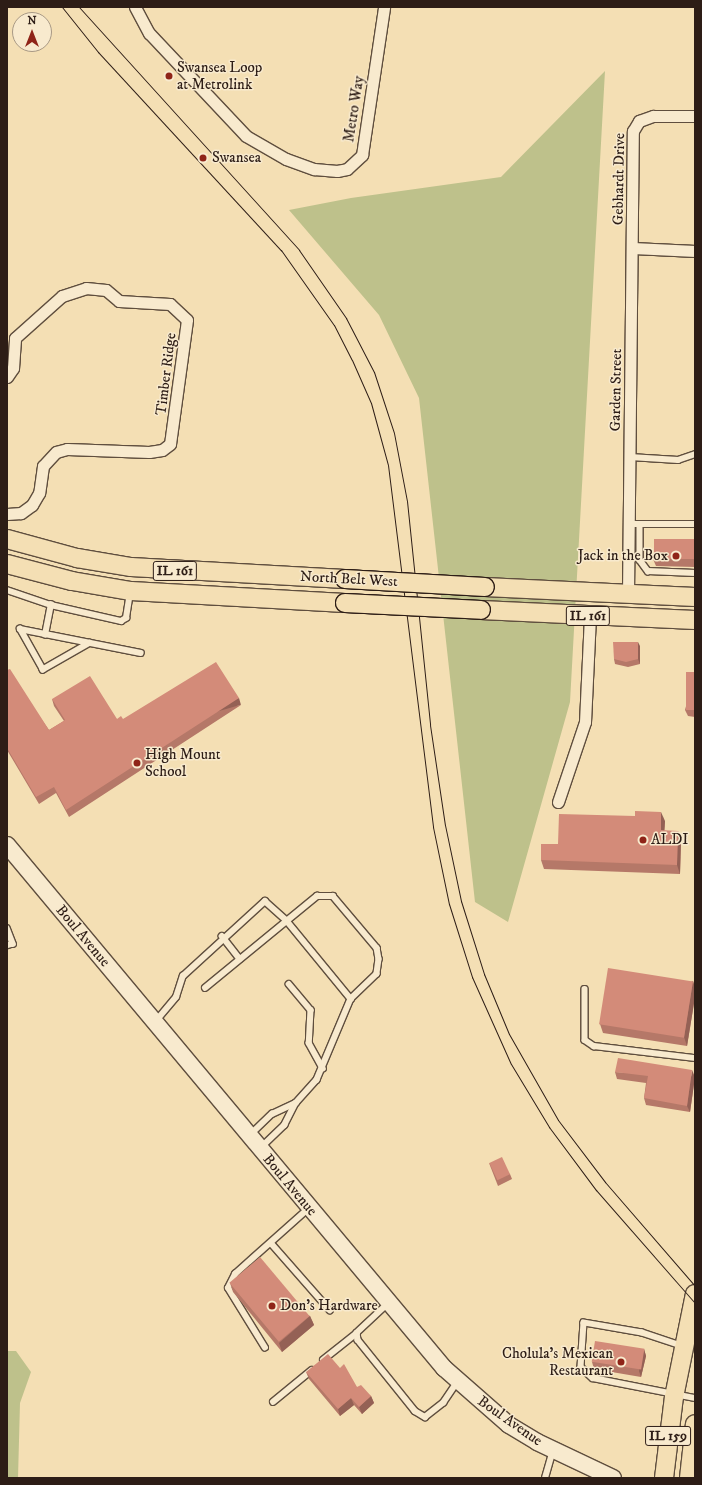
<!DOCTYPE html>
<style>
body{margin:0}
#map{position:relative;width:702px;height:1485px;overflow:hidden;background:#f4dfb4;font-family:"IM FELL DW Pica",serif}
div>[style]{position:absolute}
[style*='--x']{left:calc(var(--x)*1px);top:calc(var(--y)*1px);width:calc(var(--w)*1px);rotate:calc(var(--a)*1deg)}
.green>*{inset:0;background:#bec18b}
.roads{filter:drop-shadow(1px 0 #5f4e3e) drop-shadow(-1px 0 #5f4e3e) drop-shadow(0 1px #5f4e3e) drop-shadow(0 -1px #5f4e3e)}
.lane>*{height:5.5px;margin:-2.75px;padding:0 2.75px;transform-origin:2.75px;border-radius:2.75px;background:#f8eace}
.street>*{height:11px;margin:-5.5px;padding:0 5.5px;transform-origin:5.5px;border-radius:5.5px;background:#f8eace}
.secondary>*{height:16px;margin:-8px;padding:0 8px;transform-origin:8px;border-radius:8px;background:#f8eace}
.primary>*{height:18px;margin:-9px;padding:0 9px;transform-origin:9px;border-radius:9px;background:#f4dfb4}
.tram>*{height:1px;margin:-0.5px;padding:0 0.5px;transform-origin:0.5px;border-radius:0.5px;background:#2d1d16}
.bridges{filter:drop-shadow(1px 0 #2d1d16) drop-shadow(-1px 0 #2d1d16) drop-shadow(0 1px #2d1d16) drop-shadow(0 -1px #2d1d16)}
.primary-bridge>*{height:18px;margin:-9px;padding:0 9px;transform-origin:9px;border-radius:9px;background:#f4dfb4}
.wall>*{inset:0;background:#b57868}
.shaded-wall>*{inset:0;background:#946155;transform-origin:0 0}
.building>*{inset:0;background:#d38b79;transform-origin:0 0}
.dots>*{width:11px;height:11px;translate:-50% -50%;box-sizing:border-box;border:2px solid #f8eace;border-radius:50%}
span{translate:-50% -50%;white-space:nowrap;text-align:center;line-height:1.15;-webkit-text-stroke:3px #f8eace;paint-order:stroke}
.shield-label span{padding:1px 3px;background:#f8eace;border:1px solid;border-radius:3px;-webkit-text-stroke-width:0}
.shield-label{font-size:14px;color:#2d1d16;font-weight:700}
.poi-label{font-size:15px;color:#2d1d16}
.left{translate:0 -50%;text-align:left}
.right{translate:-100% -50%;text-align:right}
.street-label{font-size:15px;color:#2d1d16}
.frame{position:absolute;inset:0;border:8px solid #2d1d16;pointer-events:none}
.north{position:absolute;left:12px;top:12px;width:40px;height:40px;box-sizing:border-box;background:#f8eace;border:1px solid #a79884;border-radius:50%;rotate:0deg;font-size:11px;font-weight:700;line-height:16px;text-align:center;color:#2d1d16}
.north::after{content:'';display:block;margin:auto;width:14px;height:18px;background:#8f2418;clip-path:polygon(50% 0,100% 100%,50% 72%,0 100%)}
</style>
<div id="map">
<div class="green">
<div style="clip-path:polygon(605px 71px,570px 702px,508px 922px,475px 902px,419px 398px,379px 315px,289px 210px,351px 198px,501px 177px)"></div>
<div style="clip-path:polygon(7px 1351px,16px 1351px,31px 1372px,20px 1403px,18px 1478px,7px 1478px)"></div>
</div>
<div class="roads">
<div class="lane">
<div style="--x:630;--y:457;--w:48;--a:3.6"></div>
<div style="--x:678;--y:460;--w:18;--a:-19"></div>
<div style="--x:629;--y:524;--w:66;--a:0"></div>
<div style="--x:640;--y:524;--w:36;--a:90"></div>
<div style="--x:640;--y:560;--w:14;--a:54"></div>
<div style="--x:648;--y:571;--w:47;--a:2.4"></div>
<div style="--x:7;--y:590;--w:46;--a:18.8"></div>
<div style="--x:51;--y:605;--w:72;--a:12.9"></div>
<div style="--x:121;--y:621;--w:6;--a:-31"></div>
<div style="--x:126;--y:618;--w:25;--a:-81"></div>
<div style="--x:45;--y:635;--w:31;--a:-79"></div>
<div style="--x:90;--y:643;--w:54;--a:150.1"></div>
<div style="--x:43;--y:670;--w:47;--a:-119.3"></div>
<div style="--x:20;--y:629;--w:123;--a:11.2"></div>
<div style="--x:7;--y:928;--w:17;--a:69"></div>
<div style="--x:13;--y:944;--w:6;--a:162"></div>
<div style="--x:222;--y:936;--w:29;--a:52"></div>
<div style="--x:289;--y:984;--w:34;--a:50"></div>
<div style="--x:311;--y:1010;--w:33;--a:93"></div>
<div style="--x:309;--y:1043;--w:29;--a:61"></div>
<div style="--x:205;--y:988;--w:145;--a:-39.4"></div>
<div style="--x:317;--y:896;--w:16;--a:0"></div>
<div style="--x:333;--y:896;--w:68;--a:49.8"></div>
<div style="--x:377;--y:948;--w:11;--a:80"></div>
<div style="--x:379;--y:959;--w:15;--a:98"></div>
<div style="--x:377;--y:974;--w:36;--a:136"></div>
<div style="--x:351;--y:999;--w:88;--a:112.8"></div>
<div style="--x:317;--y:1080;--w:31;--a:132"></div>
<div style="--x:585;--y:989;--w:51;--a:90"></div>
<div style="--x:585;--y:1040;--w:11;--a:34"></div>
<div style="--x:594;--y:1046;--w:102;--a:6.8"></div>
<div style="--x:156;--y:1021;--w:31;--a:-50"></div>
<div style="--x:176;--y:997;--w:22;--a:-72"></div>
<div style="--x:183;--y:976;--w:111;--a:-42.4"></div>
<div style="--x:265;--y:901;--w:30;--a:42"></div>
<div style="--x:287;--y:921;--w:101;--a:50.6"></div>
<div style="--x:251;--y:1134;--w:29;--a:-44"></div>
<div style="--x:272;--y:1114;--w:26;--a:-25"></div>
<div style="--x:296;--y:1103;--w:25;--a:117"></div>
<div style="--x:285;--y:1125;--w:32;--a:136"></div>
<div style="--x:272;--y:1244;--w:88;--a:48.7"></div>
<div style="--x:388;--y:1304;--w:42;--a:136.9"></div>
<div style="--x:357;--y:1333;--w:7;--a:82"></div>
<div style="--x:358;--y:1340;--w:91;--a:51.2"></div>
<div style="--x:415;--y:1411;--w:12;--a:31"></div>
<div style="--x:425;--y:1417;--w:23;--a:-38"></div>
<div style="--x:443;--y:1403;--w:27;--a:-56"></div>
<div style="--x:681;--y:1346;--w:41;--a:-161.6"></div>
<div style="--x:642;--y:1333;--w:59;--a:-170.2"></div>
<div style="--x:584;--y:1323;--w:44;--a:93.9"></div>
<div style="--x:581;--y:1367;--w:16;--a:43"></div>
<div style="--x:593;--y:1378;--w:104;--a:11.1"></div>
<div style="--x:265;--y:1348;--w:70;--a:-121.7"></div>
<div style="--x:228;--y:1288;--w:16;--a:-63"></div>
<div style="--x:235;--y:1274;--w:99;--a:-41.7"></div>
<div style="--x:323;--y:1360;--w:43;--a:-38.5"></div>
<div style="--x:273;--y:1402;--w:50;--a:-39.4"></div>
<div style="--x:545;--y:1478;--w:29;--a:-74"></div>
</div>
<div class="street">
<div style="--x:135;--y:7;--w:30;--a:62"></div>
<div style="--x:149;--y:33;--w:141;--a:46.7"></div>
<div style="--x:246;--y:136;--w:46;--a:29.9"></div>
<div style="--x:286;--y:159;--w:30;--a:20"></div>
<div style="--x:314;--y:169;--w:23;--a:5"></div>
<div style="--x:337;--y:171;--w:10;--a:-11"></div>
<div style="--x:347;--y:169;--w:21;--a:-43"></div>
<div style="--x:362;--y:155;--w:150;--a:-81.5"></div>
<div style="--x:633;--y:248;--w:62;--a:2.8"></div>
<div style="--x:7;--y:377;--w:11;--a:-56"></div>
<div style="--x:13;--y:368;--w:30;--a:-86"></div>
<div style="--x:15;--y:338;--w:63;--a:-41.8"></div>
<div style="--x:62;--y:296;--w:25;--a:-18"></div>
<div style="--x:86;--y:288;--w:20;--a:6"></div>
<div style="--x:106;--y:290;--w:17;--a:40"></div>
<div style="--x:119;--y:301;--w:51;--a:3.4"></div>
<div style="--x:170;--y:304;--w:23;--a:43"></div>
<div style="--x:187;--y:320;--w:125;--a:97.8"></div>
<div style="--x:170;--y:444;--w:10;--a:143"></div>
<div style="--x:162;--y:450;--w:13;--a:171"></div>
<div style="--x:149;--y:452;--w:82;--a:-177.9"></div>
<div style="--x:67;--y:449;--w:11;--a:165"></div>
<div style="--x:56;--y:452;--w:19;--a:133"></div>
<div style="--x:43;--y:466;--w:27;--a:98"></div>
<div style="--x:39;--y:493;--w:14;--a:120"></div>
<div style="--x:32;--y:505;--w:14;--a:144"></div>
<div style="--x:21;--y:513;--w:14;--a:176"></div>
<div style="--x:628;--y:594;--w:463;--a:-89.4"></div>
<div style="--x:633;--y:131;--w:12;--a:-59"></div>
<div style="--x:639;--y:121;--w:15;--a:-20"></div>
<div style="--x:653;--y:116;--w:42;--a:0"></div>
<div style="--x:558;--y:802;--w:84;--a:-71.4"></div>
<div style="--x:585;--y:722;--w:106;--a:-87.3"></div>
</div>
<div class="secondary">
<div style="--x:7;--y:845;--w:682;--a:50.12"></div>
<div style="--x:444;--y:1368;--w:86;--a:41.2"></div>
<div style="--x:509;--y:1425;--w:33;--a:31"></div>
<div style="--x:537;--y:1442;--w:84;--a:25.3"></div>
</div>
<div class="primary">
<div style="--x:7;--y:539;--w:73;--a:15.2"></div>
<div style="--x:77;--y:558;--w:55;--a:9.5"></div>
<div style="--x:131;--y:567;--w:214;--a:3.2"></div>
<div style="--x:7;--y:564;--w:67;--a:14.7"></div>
<div style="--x:72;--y:581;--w:60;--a:9.6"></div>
<div style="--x:131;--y:591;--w:214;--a:3.2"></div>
<div style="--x:485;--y:587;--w:210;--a:2.7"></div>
<div style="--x:481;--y:610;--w:214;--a:2.7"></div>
<div style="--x:664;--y:1478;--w:82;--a:-83"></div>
<div style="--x:674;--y:1397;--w:105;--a:-78.5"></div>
<div style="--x:689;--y:1478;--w:54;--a:-83.7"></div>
</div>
</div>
<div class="tram">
<div style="--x:62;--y:7;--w:58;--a:51.3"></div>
<div style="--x:98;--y:52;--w:270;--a:47.3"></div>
<div style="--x:281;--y:250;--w:92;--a:54.8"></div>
<div style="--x:334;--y:325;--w:39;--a:63"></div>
<div style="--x:352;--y:360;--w:47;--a:66.2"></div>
<div style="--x:371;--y:403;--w:64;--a:74.7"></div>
<div style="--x:388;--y:465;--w:365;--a:82.9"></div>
<div style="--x:433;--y:827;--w:79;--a:78.3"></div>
<div style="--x:449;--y:904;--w:77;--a:72.5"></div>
<div style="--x:472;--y:977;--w:95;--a:65.9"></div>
<div style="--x:511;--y:1064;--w:74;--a:58.9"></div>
<div style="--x:549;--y:1127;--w:79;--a:53.3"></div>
<div style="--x:596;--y:1190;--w:150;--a:48.8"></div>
<div style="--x:79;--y:7;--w:328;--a:47.8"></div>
<div style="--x:299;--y:250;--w:83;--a:55.3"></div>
<div style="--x:346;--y:318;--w:61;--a:62.6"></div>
<div style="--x:374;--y:372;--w:64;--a:71.8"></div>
<div style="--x:394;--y:433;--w:69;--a:79.2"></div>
<div style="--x:407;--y:501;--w:225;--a:84.1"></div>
<div style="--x:430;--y:725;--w:101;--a:81.5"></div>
<div style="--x:445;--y:825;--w:78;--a:78.1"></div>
<div style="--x:461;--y:901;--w:77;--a:72.5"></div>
<div style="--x:484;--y:974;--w:65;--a:67.4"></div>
<div style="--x:509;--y:1034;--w:99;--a:60.3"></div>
<div style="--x:558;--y:1120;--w:78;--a:52.8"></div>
<div style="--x:605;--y:1182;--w:138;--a:49.1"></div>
</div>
<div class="bridges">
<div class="primary-bridge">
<div style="--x:345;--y:579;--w:140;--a:3.3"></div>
<div style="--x:345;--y:603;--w:136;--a:2.9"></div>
</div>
</div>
<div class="wall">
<div style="clip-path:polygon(695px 539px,695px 567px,656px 566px,653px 559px)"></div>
<div style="clip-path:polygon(640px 646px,640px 664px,628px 667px,615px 664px,614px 659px)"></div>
<div style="clip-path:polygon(7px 670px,49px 730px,64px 721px,54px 706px,52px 699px,117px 719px,123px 719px,241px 705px,69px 817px,56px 793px,39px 804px,7px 750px)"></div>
<div style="clip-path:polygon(695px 672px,695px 717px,688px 716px,685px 710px)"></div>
<div style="clip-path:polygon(665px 821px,664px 831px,678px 831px,681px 840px,680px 874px,544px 869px,541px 860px,558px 844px)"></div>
<div style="clip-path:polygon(693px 981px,695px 988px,695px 997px,687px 1046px,603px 1033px,600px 1024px)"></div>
<div style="clip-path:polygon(615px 1072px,695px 1077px,690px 1112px,646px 1105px,644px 1098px,646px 1083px,617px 1079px)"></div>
<div style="clip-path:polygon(489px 1163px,510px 1174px,512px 1179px,498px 1186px)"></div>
<div style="clip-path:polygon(230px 1283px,310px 1316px,314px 1325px,282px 1352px,233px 1292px)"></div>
<div style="clip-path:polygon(644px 1349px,646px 1356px,641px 1377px,594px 1369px,592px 1362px)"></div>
<div style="clip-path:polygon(306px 1372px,357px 1387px,371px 1396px,374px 1403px,362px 1414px,354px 1405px,340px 1416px,309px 1379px)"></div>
</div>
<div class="shaded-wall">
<div style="clip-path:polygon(638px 642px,640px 646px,640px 664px,638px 659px)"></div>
<div style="left:239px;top:698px;width:7px;height:206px;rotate:74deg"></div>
<div style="clip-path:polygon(661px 812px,665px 821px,664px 839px,661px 830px)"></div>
<div style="clip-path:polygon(678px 831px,681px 840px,680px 874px,677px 865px)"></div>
<div style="clip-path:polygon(693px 981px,695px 988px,695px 997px,687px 1046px,684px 1037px)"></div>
<div style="clip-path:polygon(692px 1070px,695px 1077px,690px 1112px,687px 1106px)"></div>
<div style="clip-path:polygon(310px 1316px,314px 1325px,282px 1352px,279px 1343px)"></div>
<div style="clip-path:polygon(644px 1349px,646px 1356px,641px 1377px,639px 1371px)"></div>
<div style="clip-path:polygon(371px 1396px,374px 1403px,362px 1414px,359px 1407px)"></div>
<div style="clip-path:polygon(351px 1398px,354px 1405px,340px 1416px,338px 1409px)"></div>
</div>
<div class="building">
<div style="left:654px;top:539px;width:41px;height:20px"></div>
<div style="clip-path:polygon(613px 642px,638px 642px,638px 659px,626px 662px,614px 659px)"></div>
<div style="clip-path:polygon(216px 662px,239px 698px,66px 810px,54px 787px,36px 797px,7px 748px,7px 670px,10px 669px,49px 730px,65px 720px,52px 699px,90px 676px,117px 719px,121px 716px,123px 719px)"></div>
<div style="left:686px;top:672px;width:9px;height:38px"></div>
<div style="clip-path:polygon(635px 811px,661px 812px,661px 830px,678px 831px,677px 865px,541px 860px,541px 844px,558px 844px,559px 814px,635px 816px)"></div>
<div style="left:608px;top:968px;width:86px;height:57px;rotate:9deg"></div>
<div style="clip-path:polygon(618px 1058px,692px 1070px,687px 1106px,644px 1098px,648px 1076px,615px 1072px)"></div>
<div style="left:502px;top:1157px;width:19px;height:14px;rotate:65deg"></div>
<div style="left:260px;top:1257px;width:77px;height:40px;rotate:50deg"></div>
<div style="left:595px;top:1341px;width:50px;height:21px;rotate:9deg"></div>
<div style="clip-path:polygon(328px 1354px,340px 1368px,344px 1364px,357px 1387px,361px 1385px,371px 1396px,359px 1407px,351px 1398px,338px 1409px,306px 1372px)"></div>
</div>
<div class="dots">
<div style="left:169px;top:76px;background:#8f2418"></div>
<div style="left:203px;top:158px;background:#8f2418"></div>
<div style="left:676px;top:556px;background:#8f2418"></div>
<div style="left:137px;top:763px;background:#8f2418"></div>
<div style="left:643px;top:840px;background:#8f2418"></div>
<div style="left:272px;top:1306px;background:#8f2418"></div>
<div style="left:621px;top:1362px;background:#8f2418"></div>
</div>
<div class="shield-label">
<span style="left:175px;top:571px">IL 161</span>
<span style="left:588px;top:616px">IL 161</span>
<span style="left:668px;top:1436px">IL 159</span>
</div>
<div class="poi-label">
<span class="left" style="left:177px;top:76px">Swansea Loop<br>at Metrolink</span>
<span class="left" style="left:212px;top:158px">Swansea</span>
<span class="right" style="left:668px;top:556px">Jack in the Box</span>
<span class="left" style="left:145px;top:763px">High Mount<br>School</span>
<span class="left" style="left:651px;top:840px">ALDI</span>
<span class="left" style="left:280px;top:1306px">Don's Hardware</span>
<span class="right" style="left:613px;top:1362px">Cholula's Mexican<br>Restaurant</span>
</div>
<div class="street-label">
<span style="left:354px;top:109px;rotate:-81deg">Metro Way</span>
<span style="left:619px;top:179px;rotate:-89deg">Gebhardt Drive</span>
<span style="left:166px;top:374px;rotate:-83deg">Timber Ridge</span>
<span style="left:616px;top:390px;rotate:-89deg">Garden Street</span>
<span style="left:349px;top:579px;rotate:3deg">North Belt West</span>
<span style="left:83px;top:936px;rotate:50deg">Boul Avenue</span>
<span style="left:290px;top:1185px;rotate:50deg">Boul Avenue</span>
<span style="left:510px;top:1421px;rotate:35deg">Boul Avenue</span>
</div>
<div class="frame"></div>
<div class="north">N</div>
</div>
